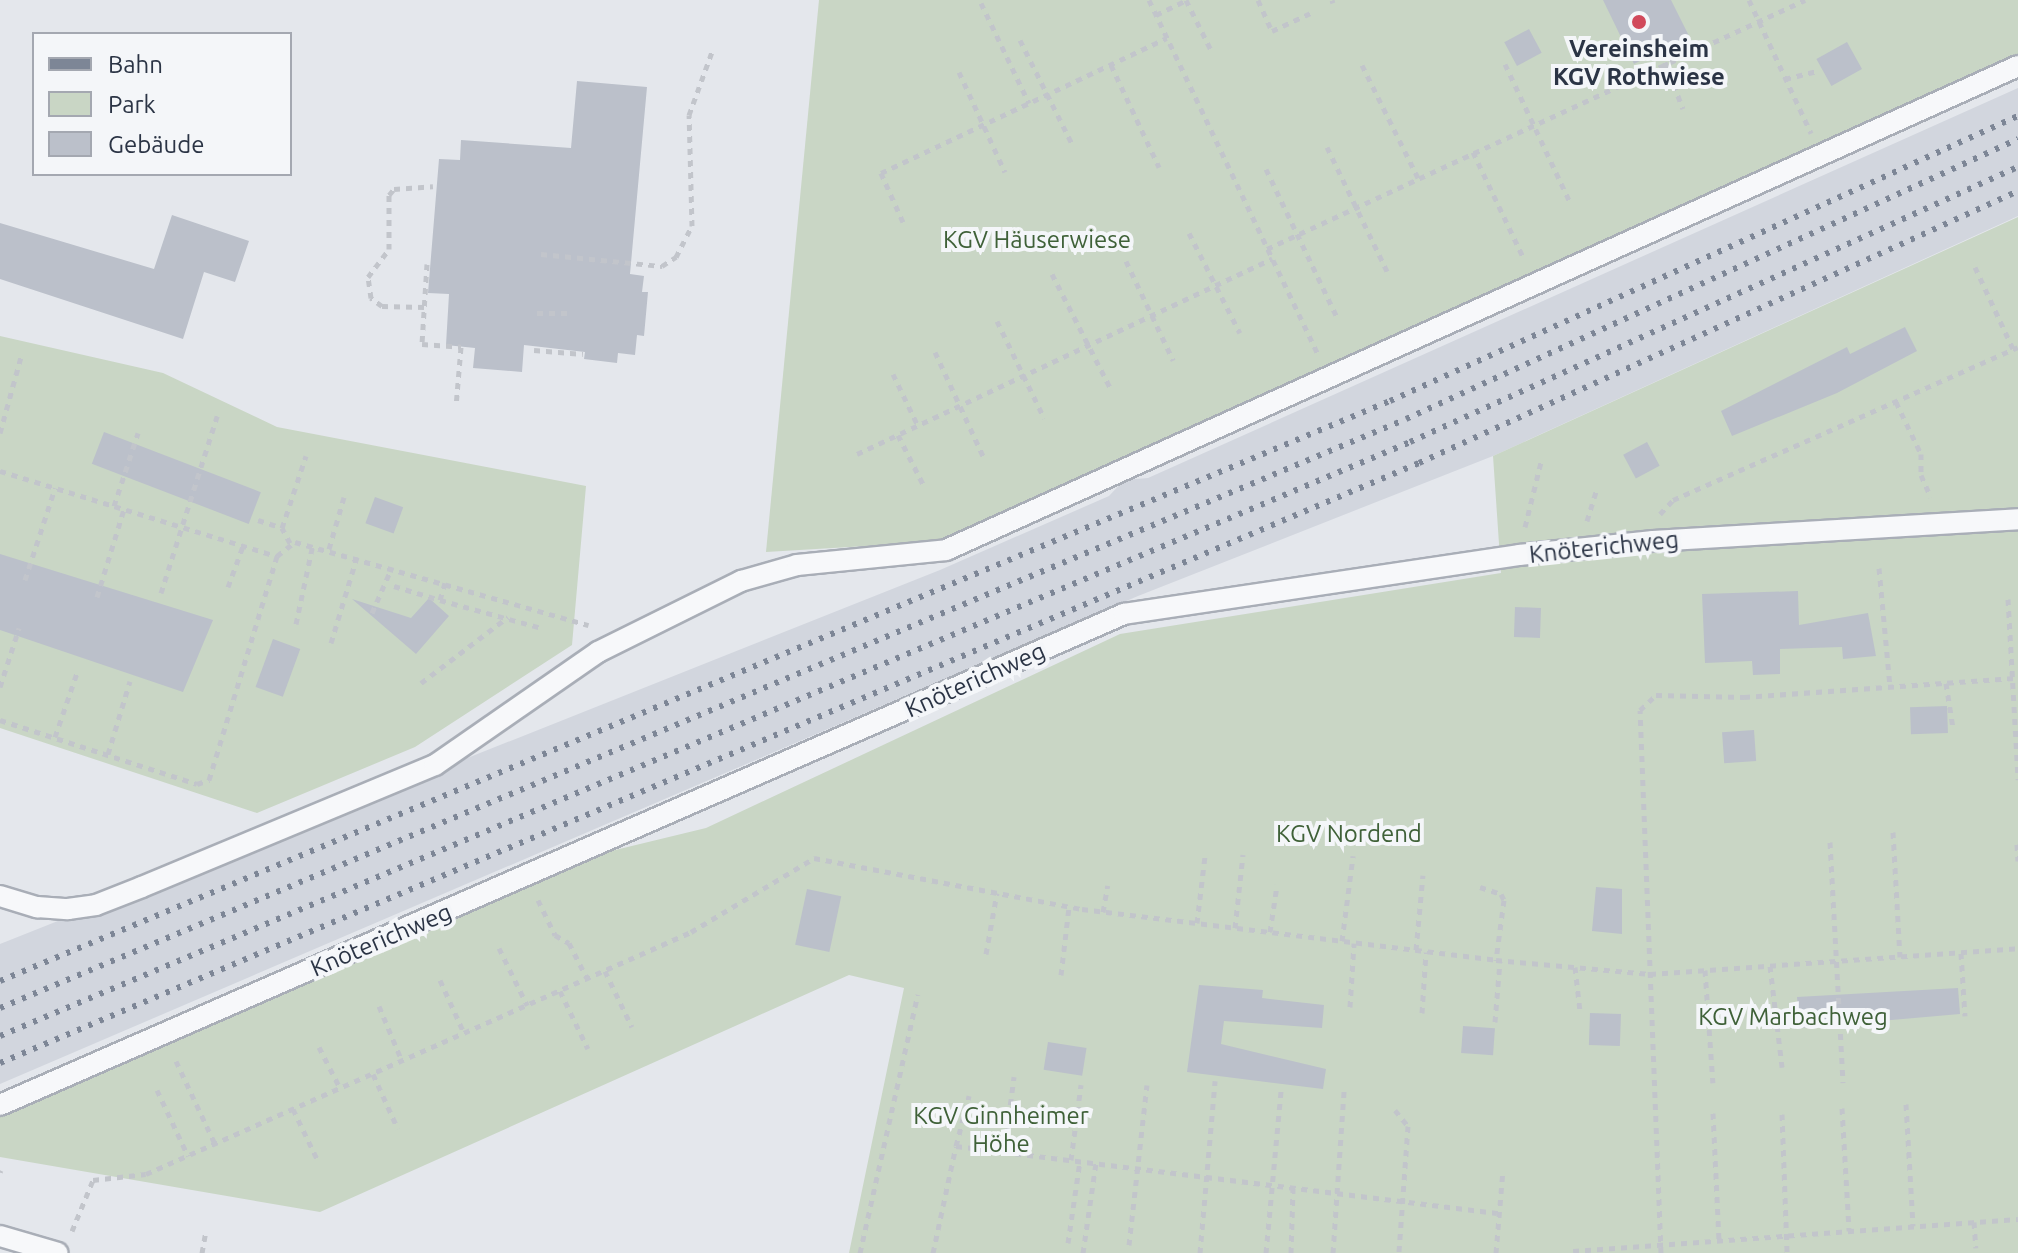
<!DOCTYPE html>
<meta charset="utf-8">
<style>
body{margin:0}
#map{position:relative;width:2018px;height:1253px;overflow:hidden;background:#e4e7ec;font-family:Ubuntu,sans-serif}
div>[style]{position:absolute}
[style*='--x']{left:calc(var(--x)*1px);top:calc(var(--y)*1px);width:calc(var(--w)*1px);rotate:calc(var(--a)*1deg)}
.built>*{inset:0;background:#d2d6de}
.green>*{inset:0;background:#c9d6c5}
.building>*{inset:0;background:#bbc0ca;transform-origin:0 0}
.path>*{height:5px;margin-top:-2.5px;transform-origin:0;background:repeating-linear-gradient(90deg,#c2c5cb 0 6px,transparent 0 12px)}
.roads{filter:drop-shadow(2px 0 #a9aeb7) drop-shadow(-2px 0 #a9aeb7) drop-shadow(0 2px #a9aeb7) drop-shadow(0 -2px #a9aeb7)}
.lane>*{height:20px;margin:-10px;padding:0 10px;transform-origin:10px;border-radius:10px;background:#f7f8fa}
.rail>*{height:6px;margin-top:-3px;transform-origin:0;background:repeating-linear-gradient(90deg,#7d8696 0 4px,transparent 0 12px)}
.dots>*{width:22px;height:22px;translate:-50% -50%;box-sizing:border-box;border:4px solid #f4f6f9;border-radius:50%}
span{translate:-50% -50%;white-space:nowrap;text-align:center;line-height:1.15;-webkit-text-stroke:8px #f4f6f9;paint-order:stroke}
.poi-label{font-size:24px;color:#2b3445;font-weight:700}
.park-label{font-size:24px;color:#3f6138}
.street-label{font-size:24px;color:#2b3445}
.legend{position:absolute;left:32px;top:32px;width:260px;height:144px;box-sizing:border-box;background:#f4f6f9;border:2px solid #a4a8b1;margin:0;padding:10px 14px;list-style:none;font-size:24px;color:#2b3445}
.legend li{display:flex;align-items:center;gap:16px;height:40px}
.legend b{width:40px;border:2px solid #a4a8b1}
</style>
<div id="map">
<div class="built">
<div style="clip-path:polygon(2018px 88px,2018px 216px,1493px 456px,1138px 596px,0 1084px,0 944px,940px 570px,1109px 496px,1124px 480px,1148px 478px)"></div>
</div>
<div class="green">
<div style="clip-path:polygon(819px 0,2018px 0,2018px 54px,950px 541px,766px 552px)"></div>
<div style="clip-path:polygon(2018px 217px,2018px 1253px,849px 1253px,904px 988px,849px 975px,320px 1212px,0 1157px,0 1116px,607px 852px,706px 828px,1120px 634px,1501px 573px,1493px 456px)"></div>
<div style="clip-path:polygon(0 336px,163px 373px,277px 427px,586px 486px,572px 645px,415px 747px,257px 813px,0 728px)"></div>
</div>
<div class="building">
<div style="clip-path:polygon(1603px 0,1671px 0,1689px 36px,1634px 64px)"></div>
<div style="left:1529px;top:29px;width:27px;height:28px;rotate:62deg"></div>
<div style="left:1847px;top:42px;width:31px;height:35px;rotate:61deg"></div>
<div style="clip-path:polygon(577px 81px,647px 87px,630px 274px,644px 276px,642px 292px,648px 292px,644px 336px,637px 335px,635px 355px,618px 353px,617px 363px,584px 359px,585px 352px,524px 345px,522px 372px,473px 368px,475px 348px,446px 345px,449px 294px,428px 293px,439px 159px,460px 160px,461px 140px,571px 148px)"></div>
<div style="clip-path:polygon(172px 215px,249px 241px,235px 282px,204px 272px,183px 339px,0 279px,0 223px,154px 269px)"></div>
<div style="clip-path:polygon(1905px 327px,1917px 351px,1837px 393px,1732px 436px,1721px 411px,1847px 347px,1850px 354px)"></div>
<div style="left:104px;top:432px;width:168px;height:34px;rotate:21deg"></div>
<div style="left:1647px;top:442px;width:27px;height:27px;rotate:62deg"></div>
<div style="left:375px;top:497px;width:30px;height:28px;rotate:20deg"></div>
<div style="clip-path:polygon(0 554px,213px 620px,183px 692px,0 630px)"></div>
<div style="clip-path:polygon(1798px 591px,1799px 625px,1868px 613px,1876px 656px,1843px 659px,1842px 647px,1780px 649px,1780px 674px,1753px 675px,1752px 661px,1705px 663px,1702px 594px)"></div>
<div style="clip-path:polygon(429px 598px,449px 616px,416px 654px,352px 599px,411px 618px)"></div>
<div style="left:1515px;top:607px;width:26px;height:30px;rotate:2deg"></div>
<div style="left:273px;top:639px;width:29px;height:51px;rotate:20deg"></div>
<div style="left:1947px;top:706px;width:27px;height:37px;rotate:88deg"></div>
<div style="left:1754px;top:730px;width:31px;height:32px;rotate:86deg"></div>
<div style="clip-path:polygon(1596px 887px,1622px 889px,1622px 934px,1592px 931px)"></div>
<div style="left:807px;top:889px;width:35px;height:57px;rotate:12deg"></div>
<div style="clip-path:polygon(1199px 985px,1263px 990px,1262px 998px,1324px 1005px,1322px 1028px,1224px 1021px,1221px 1044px,1326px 1069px,1323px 1089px,1187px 1072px)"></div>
<div style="clip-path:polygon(1958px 988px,1960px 1014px,1800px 1028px,1797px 997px)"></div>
<div style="left:1590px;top:1013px;width:31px;height:32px;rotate:2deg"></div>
<div style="left:1463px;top:1026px;width:32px;height:27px;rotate:4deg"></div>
<div style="left:1048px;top:1042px;width:39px;height:28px;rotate:9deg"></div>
</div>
<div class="path">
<div style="--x:1149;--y:0;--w:393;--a:64.5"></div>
<div style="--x:1186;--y:0;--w:56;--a:63.4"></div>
<div style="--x:1258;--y:0;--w:34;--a:66"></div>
<div style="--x:1272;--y:31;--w:45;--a:-24.9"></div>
<div style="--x:1332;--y:0;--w:3;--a:72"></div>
<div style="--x:1749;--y:0;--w:147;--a:65"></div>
<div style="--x:981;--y:3;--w:111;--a:64.4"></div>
<div style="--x:1156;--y:15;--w:34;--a:-26"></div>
<div style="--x:1020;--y:40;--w:119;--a:63.4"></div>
<div style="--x:1665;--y:62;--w:50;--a:69"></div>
<div style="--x:1505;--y:64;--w:155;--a:64.8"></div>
<div style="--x:1111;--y:65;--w:113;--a:64.8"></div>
<div style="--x:1362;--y:65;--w:126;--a:63.6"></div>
<div style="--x:959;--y:72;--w:110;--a:65.3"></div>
<div style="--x:1785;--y:79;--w:32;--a:-14"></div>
<div style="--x:1327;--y:147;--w:138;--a:64.2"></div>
<div style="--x:1473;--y:152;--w:116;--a:64.5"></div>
<div style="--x:1266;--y:169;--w:164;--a:64.4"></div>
<div style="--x:903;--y:222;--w:54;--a:-114.2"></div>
<div style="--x:881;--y:173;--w:316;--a:-25.3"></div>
<div style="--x:1189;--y:233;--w:112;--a:63"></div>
<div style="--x:1267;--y:249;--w:593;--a:-24.84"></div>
<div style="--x:541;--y:254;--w:122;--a:5.7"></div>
<div style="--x:662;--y:266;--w:17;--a:-33"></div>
<div style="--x:676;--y:257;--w:35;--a:-63"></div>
<div style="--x:692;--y:226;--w:111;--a:-91.5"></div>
<div style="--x:689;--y:115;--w:70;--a:-70"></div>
<div style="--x:1126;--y:261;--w:110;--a:64.6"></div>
<div style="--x:427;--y:264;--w:80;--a:93.6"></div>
<div style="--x:422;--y:344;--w:39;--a:4"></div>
<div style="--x:461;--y:347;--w:59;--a:94.8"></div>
<div style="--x:1975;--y:267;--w:90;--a:65.1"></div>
<div style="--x:1052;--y:274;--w:131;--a:62.9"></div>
<div style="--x:424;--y:307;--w:42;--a:-178.6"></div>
<div style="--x:382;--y:306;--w:14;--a:-144"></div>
<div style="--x:371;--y:298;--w:21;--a:-98"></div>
<div style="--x:368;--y:277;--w:35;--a:-53"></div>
<div style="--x:389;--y:249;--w:54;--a:-90"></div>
<div style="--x:389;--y:195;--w:8;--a:-50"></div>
<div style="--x:394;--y:189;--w:39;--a:-4"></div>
<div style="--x:537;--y:313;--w:30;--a:0"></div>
<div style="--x:997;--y:321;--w:108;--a:64.1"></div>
<div style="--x:534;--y:350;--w:49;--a:4.7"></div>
<div style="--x:935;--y:352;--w:115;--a:65.2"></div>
<div style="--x:893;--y:374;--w:58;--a:64.3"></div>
<div style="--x:1896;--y:402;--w:58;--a:64.3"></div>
<div style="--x:1921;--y:454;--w:21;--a:90"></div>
<div style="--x:1921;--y:475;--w:24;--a:66"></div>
<div style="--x:0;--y:433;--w:83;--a:-74.6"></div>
<div style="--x:898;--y:435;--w:55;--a:63"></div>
<div style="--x:857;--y:454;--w:459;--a:-25.2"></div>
<div style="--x:0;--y:471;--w:290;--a:17.1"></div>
<div style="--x:114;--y:506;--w:77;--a:-71.8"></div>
<div style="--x:1660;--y:514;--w:19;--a:-47"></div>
<div style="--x:1673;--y:500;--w:377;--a:-23.9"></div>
<div style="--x:258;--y:520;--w:25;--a:18"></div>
<div style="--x:1587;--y:521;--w:34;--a:-73"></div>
<div style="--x:1525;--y:527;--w:71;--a:-76.2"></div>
<div style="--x:290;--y:543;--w:17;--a:-118"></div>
<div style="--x:282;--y:528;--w:76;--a:-71.6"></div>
<div style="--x:329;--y:549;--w:54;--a:-73.9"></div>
<div style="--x:1879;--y:568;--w:120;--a:84.7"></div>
<div style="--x:25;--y:580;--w:97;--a:-71.9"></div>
<div style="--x:394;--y:586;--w:48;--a:16.9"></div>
<div style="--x:440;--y:600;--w:18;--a:-74"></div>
<div style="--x:228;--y:587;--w:44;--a:-69.9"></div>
<div style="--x:161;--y:593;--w:186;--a:-72.4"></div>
<div style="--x:97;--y:597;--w:92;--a:-72.9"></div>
<div style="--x:2008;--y:599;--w:181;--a:86.8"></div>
<div style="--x:440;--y:600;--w:106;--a:15.4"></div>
<div style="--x:372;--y:613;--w:50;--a:-66.5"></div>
<div style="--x:296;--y:624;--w:82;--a:-78"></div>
<div style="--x:331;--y:643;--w:90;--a:-73.2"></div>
<div style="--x:421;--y:683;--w:109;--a:-37.2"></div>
<div style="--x:1946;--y:683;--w:46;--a:81.2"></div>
<div style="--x:0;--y:687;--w:62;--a:-72.1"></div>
<div style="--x:0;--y:720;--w:207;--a:18"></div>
<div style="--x:197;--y:784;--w:13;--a:-18"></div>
<div style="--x:209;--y:780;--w:234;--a:-73.1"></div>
<div style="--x:277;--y:556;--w:23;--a:-38"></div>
<div style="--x:295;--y:542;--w:305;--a:15.8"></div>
<div style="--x:55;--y:737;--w:71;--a:-71.1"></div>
<div style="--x:108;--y:754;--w:76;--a:-73.2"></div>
<div style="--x:1893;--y:832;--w:125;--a:86.8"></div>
<div style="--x:1830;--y:842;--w:241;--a:86.9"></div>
<div style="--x:2017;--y:844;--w:17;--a:87"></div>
<div style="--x:1480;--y:887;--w:22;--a:18"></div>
<div style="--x:1501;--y:894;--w:7;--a:63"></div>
<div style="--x:1504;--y:900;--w:61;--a:97.6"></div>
<div style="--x:538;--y:900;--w:39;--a:64"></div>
<div style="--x:555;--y:935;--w:16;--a:30"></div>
<div style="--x:569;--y:943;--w:39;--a:63"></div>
<div style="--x:1103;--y:912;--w:27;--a:-80"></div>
<div style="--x:1197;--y:923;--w:67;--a:-83.2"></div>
<div style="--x:1235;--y:928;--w:74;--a:-83.8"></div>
<div style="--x:1270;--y:932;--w:48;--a:-81.5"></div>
<div style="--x:1342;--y:941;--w:86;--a:-82.6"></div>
<div style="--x:499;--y:948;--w:64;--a:63.8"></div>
<div style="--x:1416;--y:950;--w:75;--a:-84.7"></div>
<div style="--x:1961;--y:953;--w:63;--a:86.4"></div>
<div style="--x:986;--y:954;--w:62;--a:-79.8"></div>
<div style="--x:1770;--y:966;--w:102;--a:83.2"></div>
<div style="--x:1575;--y:967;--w:44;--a:83.5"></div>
<div style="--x:1705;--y:970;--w:113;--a:86"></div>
<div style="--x:605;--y:971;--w:62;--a:64.3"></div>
<div style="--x:1061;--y:975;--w:68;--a:-83.3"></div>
<div style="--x:440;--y:980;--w:58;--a:65.6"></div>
<div style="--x:560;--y:991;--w:64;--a:64.2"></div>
<div style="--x:379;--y:1006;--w:60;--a:67.3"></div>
<div style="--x:1350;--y:1007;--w:64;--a:-86.4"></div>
<div style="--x:1422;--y:1013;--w:61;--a:-86.2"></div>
<div style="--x:1495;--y:1022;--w:61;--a:-85.3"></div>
<div style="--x:319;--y:1047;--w:46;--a:62.9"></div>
<div style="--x:176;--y:1061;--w:92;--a:64.8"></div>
<div style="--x:373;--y:1074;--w:60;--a:65.6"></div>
<div style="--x:157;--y:1090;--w:73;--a:64.8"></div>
<div style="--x:1906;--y:1104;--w:122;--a:86.7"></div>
<div style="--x:1842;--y:1108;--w:123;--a:86.7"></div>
<div style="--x:293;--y:1109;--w:58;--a:64.3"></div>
<div style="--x:1395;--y:1110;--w:21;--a:51"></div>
<div style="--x:1408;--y:1126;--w:127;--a:94.1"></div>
<div style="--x:1713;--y:1113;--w:129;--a:87.3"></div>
<div style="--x:1782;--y:1114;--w:139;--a:87.9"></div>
<div style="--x:956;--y:1146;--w:52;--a:-75.4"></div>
<div style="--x:1004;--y:1152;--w:76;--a:-82.4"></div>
<div style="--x:1071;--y:1160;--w:76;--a:-82.4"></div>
<div style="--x:0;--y:1172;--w:2;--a:-63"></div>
<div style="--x:1974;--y:1222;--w:26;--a:86"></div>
<div style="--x:72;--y:1231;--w:55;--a:-67.6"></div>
<div style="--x:93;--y:1180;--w:53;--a:-6.5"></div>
<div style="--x:146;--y:1174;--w:596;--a:-23.94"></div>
<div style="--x:691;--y:932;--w:144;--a:-31"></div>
<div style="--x:814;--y:858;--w:273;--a:10.8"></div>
<div style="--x:1082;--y:909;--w:417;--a:7"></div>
<div style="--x:1496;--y:960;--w:155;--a:5.2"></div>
<div style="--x:1650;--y:974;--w:369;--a:-4"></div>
<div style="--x:1068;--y:1243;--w:83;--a:-81.7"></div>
<div style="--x:1129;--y:1245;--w:161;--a:-83.6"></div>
<div style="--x:1573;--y:1251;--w:446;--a:-4.1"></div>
<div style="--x:202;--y:1253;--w:22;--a:-80"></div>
<div style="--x:860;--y:1253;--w:265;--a:-77.4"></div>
<div style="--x:933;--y:1253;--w:109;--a:-77.9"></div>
<div style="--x:956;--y:1146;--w:545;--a:7.06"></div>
<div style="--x:1083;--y:1253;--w:91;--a:-81.8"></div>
<div style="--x:1200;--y:1253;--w:173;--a:-85"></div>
<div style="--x:1266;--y:1253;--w:163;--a:-84.7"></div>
<div style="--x:1291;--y:1253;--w:65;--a:-88.2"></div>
<div style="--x:1333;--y:1253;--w:162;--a:-86.1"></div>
<div style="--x:1496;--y:1253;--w:83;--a:-85.2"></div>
<div style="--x:1661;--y:1253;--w:543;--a:-92.21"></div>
<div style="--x:1640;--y:710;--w:22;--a:-43"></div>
<div style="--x:1656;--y:695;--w:88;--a:1.3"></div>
<div style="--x:1744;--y:697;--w:275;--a:-4"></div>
</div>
<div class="roads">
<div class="lane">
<div style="--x:0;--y:896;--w:39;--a:17"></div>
<div style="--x:37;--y:907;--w:31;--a:4"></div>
<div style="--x:68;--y:909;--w:28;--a:-8"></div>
<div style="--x:96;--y:905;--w:49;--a:-21.4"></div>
<div style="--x:142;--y:887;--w:317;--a:-22.6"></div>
<div style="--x:435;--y:765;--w:198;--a:-34.7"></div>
<div style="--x:598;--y:652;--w:160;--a:-26.4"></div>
<div style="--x:741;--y:581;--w:58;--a:-15.9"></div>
<div style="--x:797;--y:565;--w:150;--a:-5.7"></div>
<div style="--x:946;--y:550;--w:1176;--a:-24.3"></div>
<div style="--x:0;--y:1105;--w:1227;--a:-23.6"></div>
<div style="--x:1124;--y:614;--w:399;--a:-8.5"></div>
<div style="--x:1519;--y:555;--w:135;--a:-6"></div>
<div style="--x:1653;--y:541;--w:366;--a:-3.4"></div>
<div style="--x:0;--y:1236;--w:60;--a:16.3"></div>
</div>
</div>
<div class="rail">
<div style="--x:0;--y:981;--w:1506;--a:-22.65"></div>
<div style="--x:1390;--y:401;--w:690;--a:-24.41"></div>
<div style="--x:0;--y:1008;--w:1524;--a:-22.73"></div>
<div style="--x:1406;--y:419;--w:673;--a:-24.58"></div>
<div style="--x:0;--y:1036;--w:1530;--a:-22.84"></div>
<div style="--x:1410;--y:442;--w:667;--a:-24.34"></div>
<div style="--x:0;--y:1063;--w:1541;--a:-22.92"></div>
<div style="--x:1419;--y:463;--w:658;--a:-24.42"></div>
</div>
<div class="dots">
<div style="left:1639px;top:22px;background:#d1495b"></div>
</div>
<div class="poi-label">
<span style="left:1639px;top:63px">Vereinsheim<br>KGV Rothwiese</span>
</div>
<div class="park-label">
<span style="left:1037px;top:240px">KGV Häuserwiese</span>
<span style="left:1349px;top:834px">KGV Nordend</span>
<span style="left:1793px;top:1017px">KGV Marbachweg</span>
<span style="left:1001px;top:1130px">KGV Ginnheimer<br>Höhe</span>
</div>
<div class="street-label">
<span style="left:1604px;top:547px;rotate:-6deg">Knöterichweg</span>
<span style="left:975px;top:680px;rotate:-24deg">Knöterichweg</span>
<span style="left:381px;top:940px;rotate:-23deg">Knöterichweg</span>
</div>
<ul class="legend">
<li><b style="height:10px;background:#7d8696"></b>Bahn</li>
<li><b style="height:22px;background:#c9d6c5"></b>Park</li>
<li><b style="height:22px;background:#bbc0ca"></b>Gebäude</li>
</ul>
</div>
